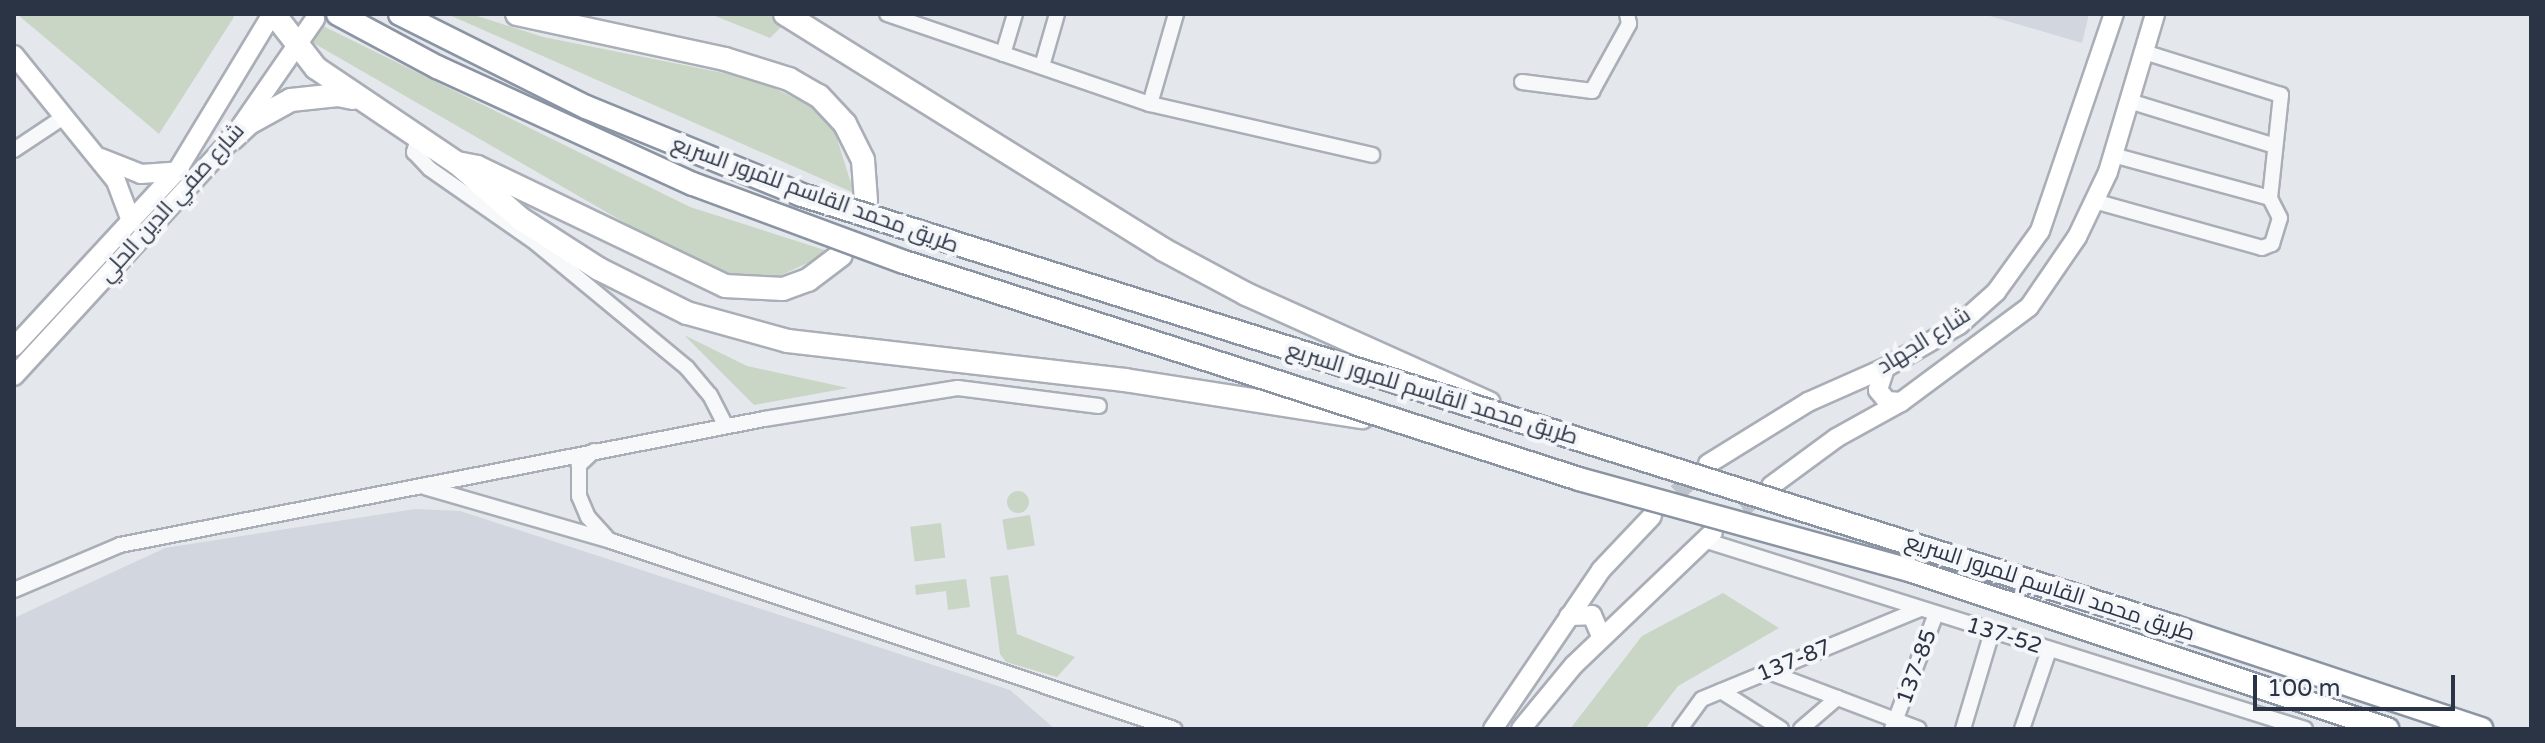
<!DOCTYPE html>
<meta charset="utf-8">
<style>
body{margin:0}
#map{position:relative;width:2545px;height:743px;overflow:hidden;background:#e4e7ec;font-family:"Varela Round",Cairo,sans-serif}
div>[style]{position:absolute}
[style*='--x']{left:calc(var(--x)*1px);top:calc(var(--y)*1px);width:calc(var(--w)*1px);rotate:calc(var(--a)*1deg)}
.built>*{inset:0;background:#d2d6de}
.green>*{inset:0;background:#c9d6c5;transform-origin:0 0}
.round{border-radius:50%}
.major-tunnel>*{height:18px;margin-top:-9px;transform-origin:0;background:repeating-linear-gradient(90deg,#bfc3cb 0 18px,transparent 0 27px)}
.roads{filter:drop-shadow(2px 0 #a9aeb7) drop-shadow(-2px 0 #a9aeb7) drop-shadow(0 2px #a9aeb7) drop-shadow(0 -2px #a9aeb7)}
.minor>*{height:14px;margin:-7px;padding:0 7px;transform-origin:7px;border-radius:7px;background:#f7f8fa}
.major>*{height:18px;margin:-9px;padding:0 9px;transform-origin:9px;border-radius:9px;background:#fff}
.highway>*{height:22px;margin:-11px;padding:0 11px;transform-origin:11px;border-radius:11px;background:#fff}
.bridges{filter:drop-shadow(2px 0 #8b94a3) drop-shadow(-2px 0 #8b94a3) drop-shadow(0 2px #8b94a3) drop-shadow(0 -2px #8b94a3)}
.highway-bridge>*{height:22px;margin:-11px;padding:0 11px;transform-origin:11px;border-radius:11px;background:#fff}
span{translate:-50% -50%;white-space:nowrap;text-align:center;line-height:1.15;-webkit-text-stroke:8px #f4f6f9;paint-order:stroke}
.street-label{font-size:22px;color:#2b3445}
.frame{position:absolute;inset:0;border:16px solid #2b3445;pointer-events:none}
.scale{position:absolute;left:2253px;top:675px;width:202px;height:36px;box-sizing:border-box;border:4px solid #2b3445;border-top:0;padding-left:10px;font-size:24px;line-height:28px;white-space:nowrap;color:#2b3445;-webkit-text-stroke:6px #f4f6f9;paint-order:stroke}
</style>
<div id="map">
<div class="built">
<div style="clip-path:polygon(1983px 14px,2089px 14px,2082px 43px)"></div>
<div style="clip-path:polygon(415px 509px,460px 511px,1010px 690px,1055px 729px,14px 729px,14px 618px,165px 548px)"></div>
</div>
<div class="green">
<div style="clip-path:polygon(17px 14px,230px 14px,234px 17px,159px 134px)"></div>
<div style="clip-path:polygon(447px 14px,471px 14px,543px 37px,754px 79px,808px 104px,835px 132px,854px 193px)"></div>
<div style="clip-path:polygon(710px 14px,770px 14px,785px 23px,770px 38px)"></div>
<div style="clip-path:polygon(323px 26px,690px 207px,831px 252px,773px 279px,734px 278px,679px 254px,310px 41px)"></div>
<div style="clip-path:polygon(684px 335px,747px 366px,848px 388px,754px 405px)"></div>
<div class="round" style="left:1007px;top:491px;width:22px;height:22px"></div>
<div style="left:1030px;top:515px;width:31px;height:28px;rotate:81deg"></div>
<div style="left:941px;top:523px;width:35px;height:31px;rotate:83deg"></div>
<div style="clip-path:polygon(1008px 575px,1017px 634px,1075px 657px,1057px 677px,1006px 662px,1000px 654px,990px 577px)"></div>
<div style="clip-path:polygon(966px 579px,970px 607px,948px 610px,946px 591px,916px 595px,915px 585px)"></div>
<div style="clip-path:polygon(1723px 593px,1779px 628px,1678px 686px,1645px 729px,1570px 729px,1642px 636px)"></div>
</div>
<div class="major-tunnel">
<div style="--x:1657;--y:511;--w:62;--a:-42.4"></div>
<div style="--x:1721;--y:525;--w:58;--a:-38"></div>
</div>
<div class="roads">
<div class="minor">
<div style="--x:887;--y:14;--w:278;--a:18.9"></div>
<div style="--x:1150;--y:104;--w:228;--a:12.9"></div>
<div style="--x:1003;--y:54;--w:42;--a:-73.3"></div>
<div style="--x:1042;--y:66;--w:54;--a:-73.9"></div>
<div style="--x:1522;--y:82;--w:71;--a:7.3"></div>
<div style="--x:1592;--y:91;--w:77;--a:-61.1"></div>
<div style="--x:1629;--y:24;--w:10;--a:-101"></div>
<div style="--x:2129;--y:101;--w:153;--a:17.1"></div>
<div style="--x:1150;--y:104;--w:94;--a:-73.9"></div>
<div style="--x:418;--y:139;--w:14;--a:107"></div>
<div style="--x:414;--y:152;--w:23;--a:47"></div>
<div style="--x:430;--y:169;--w:129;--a:34.9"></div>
<div style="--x:536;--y:243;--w:196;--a:39.6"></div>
<div style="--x:687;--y:368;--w:35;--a:50"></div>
<div style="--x:710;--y:395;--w:34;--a:63"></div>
<div style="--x:14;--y:150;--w:58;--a:-33.7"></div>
<div style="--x:2113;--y:155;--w:163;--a:15.3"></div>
<div style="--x:2094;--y:201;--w:174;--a:15.6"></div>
<div style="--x:2262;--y:248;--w:11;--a:-22"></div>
<div style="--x:2272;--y:244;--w:27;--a:-73"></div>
<div style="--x:2280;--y:218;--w:22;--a:-117"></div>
<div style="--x:2270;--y:198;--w:104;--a:-83.9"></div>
<div style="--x:2281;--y:95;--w:144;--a:-162.6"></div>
<div style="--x:594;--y:451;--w:21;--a:137"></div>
<div style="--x:579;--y:465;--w:31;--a:90"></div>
<div style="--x:579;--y:496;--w:23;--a:67"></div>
<div style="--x:588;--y:517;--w:28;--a:48"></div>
<div style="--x:424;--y:487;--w:195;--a:16.1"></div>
<div style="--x:611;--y:541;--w:594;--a:18.47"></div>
<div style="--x:1704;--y:540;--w:630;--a:17.46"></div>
<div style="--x:14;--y:590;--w:115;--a:-23"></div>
<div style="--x:120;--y:545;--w:656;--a:-11.07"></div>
<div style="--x:764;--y:419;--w:196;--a:-9.1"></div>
<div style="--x:958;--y:388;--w:142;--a:7.3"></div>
<div style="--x:1769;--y:672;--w:160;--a:20.8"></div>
<div style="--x:1721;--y:691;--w:71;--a:32.3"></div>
<div style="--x:1680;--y:729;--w:37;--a:-54"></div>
<div style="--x:1702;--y:699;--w:236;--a:-22.4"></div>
<div style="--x:1801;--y:729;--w:48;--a:-40.7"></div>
<div style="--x:1892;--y:729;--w:123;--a:-69.1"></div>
<div style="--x:1963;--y:729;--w:101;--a:-73.4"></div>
<div style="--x:2022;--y:729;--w:83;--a:-71.1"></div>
</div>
<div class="major">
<div style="--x:14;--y:55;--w:162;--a:51"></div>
<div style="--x:116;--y:181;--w:43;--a:69.4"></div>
<div style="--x:101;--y:158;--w:43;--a:21.8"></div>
<div style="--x:141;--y:174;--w:39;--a:-4"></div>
<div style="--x:14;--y:347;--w:240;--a:-47.2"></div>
<div style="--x:177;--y:171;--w:184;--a:-58.8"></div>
<div style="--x:1885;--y:368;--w:23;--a:108"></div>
<div style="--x:1878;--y:390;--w:14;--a:51"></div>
<div style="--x:1887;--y:401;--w:14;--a:4"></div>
<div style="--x:14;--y:376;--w:322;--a:-47.4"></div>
<div style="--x:232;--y:139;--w:146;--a:-55.3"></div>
<div style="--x:1708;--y:464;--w:118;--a:-31.8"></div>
<div style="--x:1808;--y:402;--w:84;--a:-23.8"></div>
<div style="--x:1885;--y:368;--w:86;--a:-30.2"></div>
<div style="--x:1959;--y:325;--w:50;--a:-41.7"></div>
<div style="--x:1996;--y:292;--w:75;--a:-54.2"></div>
<div style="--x:2040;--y:231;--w:229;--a:-71.2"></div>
<div style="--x:1771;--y:486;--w:81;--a:-36.4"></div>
<div style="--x:1836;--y:438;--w:74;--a:-29"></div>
<div style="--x:1901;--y:402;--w:159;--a:-36.6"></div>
<div style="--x:2029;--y:307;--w:85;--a:-55.6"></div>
<div style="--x:2077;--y:237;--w:72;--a:-64.5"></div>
<div style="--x:2108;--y:172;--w:165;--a:-73.4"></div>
<div style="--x:1569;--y:616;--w:23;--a:-2"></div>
<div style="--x:1592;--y:615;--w:25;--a:67"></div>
<div style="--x:1493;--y:729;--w:192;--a:-55.8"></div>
<div style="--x:1601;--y:570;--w:74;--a:-46.6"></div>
<div style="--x:1521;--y:729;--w:83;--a:-50.4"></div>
<div style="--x:1574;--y:665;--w:192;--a:-43.7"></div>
</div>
<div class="highway">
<div style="--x:274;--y:14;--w:68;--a:52.1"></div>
<div style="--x:316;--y:68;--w:170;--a:34"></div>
<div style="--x:457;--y:163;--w:85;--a:41.2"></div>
<div style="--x:521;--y:219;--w:93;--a:32.7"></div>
<div style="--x:599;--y:269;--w:98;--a:26.6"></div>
<div style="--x:687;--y:313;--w:105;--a:15.5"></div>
<div style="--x:788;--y:341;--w:339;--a:6.6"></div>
<div style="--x:1125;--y:380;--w:240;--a:8.9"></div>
<div style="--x:517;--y:14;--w:213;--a:12.2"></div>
<div style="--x:725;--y:59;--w:67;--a:17.4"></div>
<div style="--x:789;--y:79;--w:34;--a:30"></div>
<div style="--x:819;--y:96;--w:38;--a:47"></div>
<div style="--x:845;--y:124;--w:40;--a:63.4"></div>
<div style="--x:863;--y:160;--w:41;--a:85.8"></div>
<div style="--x:785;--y:14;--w:446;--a:31.9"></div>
<div style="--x:1164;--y:250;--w:93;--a:28.2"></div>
<div style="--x:1246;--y:294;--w:266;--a:24.2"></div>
<div style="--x:232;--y:139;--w:23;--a:-43"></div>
<div style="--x:249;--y:123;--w:48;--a:-28.7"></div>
<div style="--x:291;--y:100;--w:47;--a:-6.1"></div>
<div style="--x:338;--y:95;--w:15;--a:11"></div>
<div style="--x:457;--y:163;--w:20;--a:11"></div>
<div style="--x:477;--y:167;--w:275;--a:25.6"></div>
<div style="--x:725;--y:286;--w:58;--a:3"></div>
<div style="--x:783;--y:289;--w:27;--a:-20"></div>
<div style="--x:808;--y:280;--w:41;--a:-37.1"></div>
</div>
</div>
<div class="bridges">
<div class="highway-bridge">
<div style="--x:338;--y:14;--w:112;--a:28.2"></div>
<div style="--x:437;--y:67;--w:281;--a:24.6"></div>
<div style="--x:693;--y:184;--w:225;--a:20.3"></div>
<div style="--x:904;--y:262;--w:709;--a:17.82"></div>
<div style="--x:1579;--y:479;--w:345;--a:15.4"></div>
<div style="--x:1912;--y:571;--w:501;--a:18.4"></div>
<div style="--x:400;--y:14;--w:208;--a:26.6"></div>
<div style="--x:586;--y:107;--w:233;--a:22.2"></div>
<div style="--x:802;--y:195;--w:1436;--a:17.46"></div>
<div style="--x:2172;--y:626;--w:326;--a:18.4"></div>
</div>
</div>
<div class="street-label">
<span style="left:815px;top:195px;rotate:20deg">طريق محمد القاسم للمرور السريع</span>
<span style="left:172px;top:203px;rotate:-48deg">شارع صفي الدين الحلي</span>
<span style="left:1924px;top:341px;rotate:-32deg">شارع الجهاد</span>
<span style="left:1432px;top:394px;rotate:17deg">طريق محمد القاسم للمرور السريع</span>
<span style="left:2050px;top:588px;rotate:18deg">طريق محمد القاسم للمرور السريع</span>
<span style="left:2004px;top:636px;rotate:17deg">137-52</span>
<span style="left:1794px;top:661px;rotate:-22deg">137-87</span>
<span style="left:1917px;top:667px;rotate:-70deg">137-85</span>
</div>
<div class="frame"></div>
<div class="scale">100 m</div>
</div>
